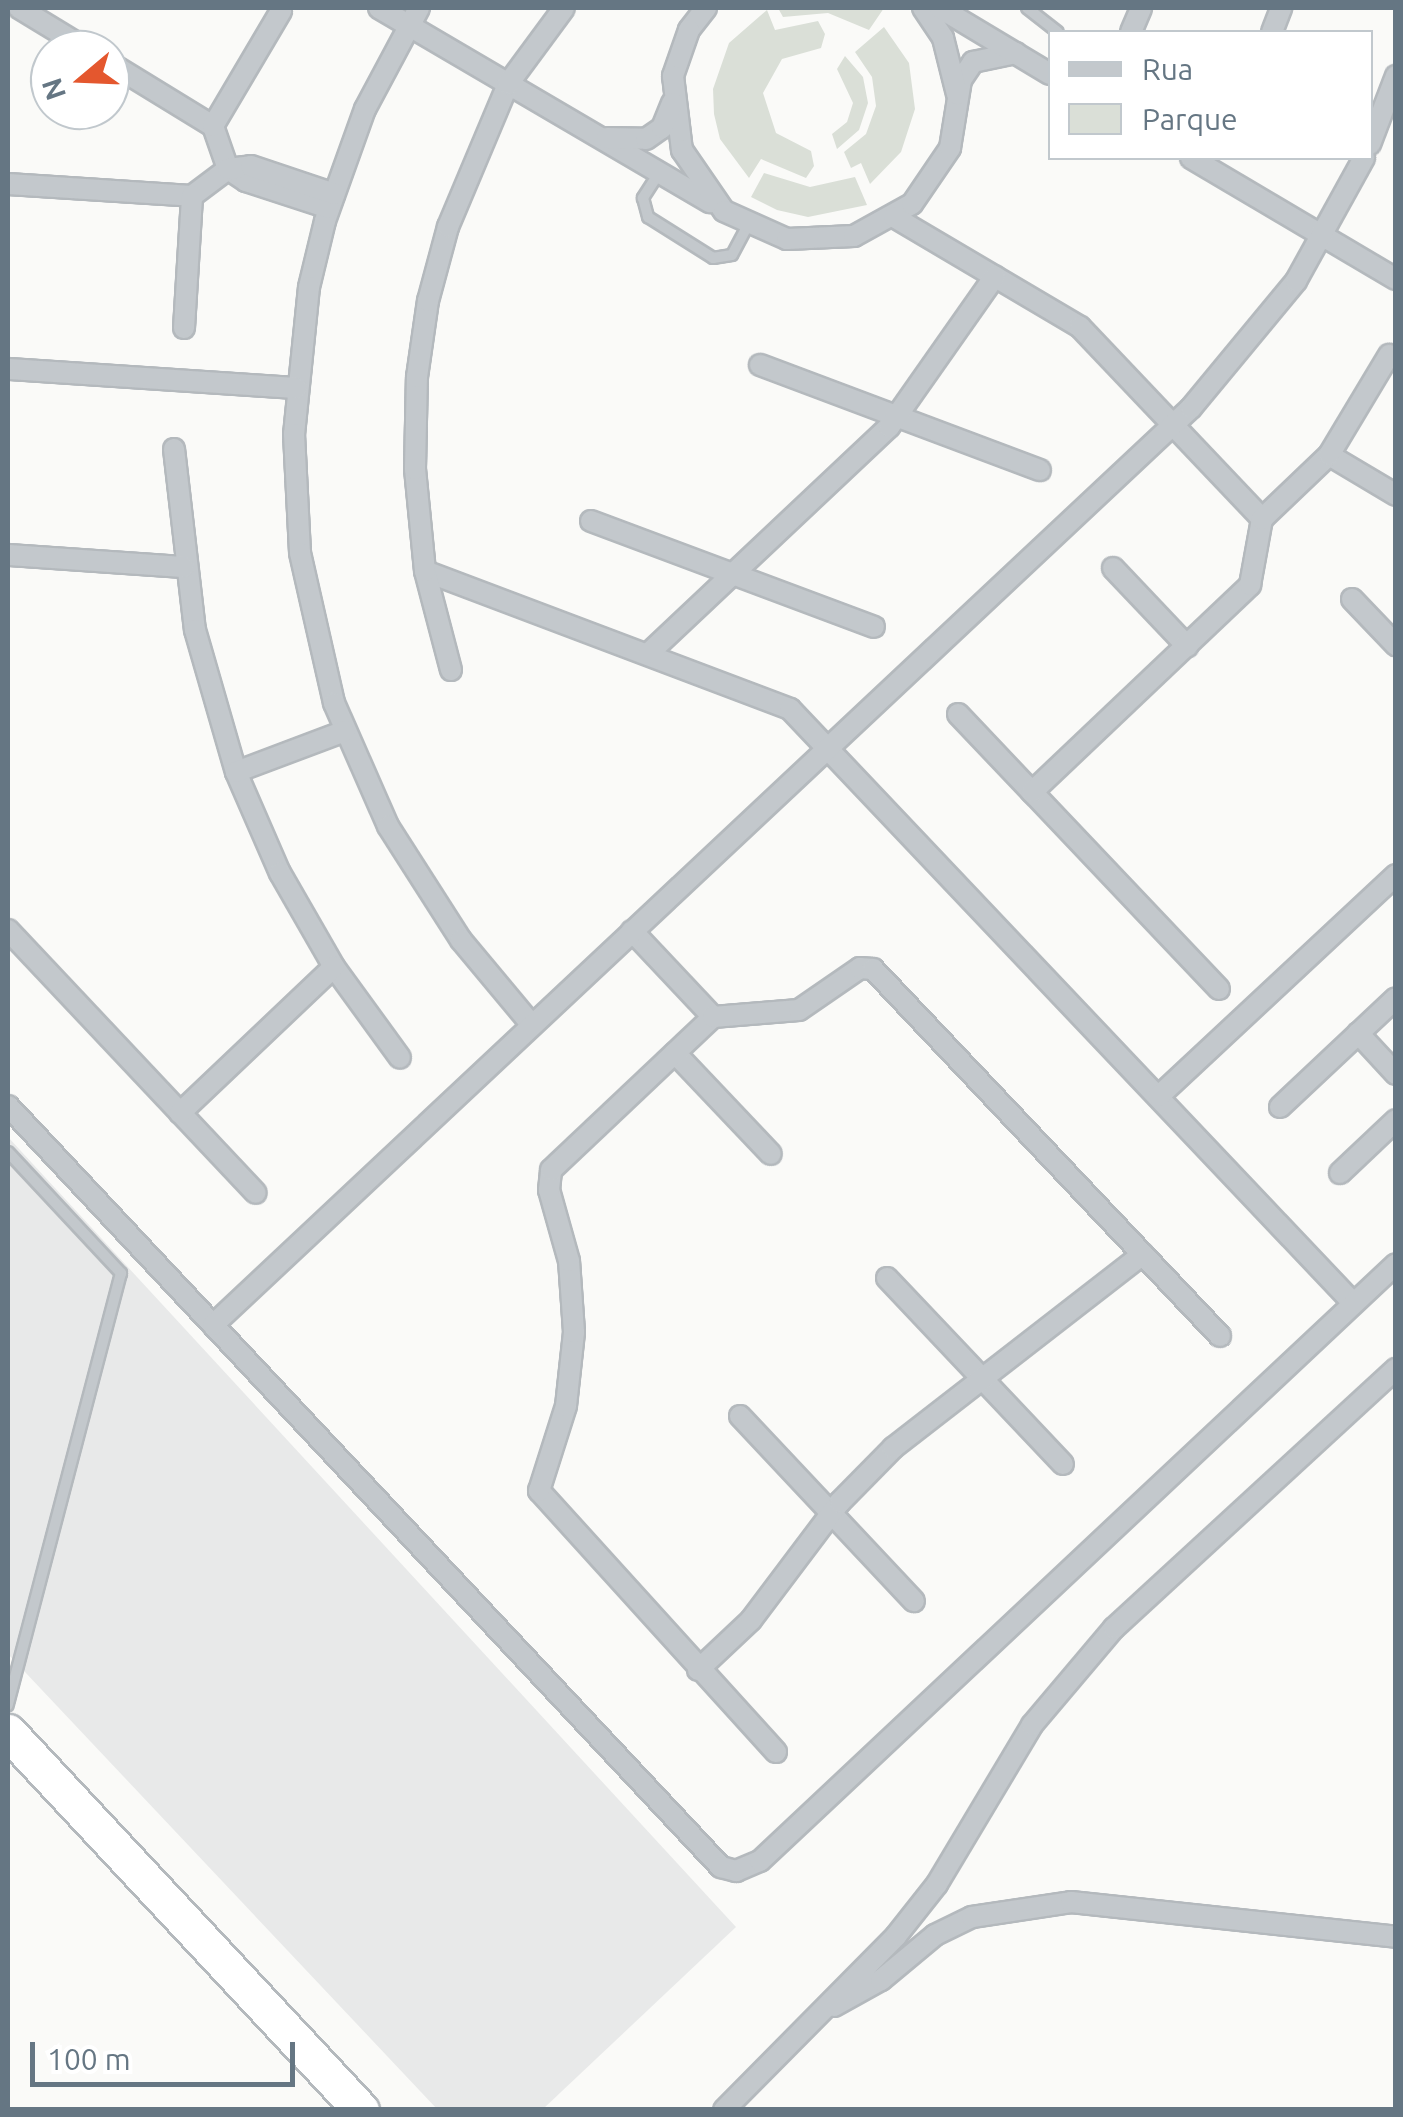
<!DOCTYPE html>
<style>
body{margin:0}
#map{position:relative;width:1403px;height:2117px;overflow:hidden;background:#fafaf8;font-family:Ubuntu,sans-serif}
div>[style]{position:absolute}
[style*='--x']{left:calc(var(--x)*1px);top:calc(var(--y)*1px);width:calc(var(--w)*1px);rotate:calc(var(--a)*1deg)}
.built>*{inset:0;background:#e8e9e9}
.green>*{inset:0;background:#dadfd7}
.roads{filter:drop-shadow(2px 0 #b4b9bd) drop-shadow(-2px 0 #b4b9bd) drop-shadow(0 2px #b4b9bd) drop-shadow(0 -2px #b4b9bd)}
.service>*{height:10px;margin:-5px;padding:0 5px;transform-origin:5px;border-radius:5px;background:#c3c8cc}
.minor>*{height:20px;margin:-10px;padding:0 10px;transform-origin:10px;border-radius:10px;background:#c3c8cc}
.trunk>*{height:35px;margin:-17.5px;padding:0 17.5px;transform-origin:17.5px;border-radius:17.5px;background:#fff}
span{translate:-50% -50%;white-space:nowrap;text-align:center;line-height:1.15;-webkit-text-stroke:10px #fff;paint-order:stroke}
.frame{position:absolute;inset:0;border:10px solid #657683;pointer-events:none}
.legend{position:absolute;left:1048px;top:30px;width:325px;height:130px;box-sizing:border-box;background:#fff;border:2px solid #c1c8cd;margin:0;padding:12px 18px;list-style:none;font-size:30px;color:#657683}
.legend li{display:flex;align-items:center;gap:20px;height:50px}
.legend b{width:50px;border:2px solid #c1c8cd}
.north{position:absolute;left:30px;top:30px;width:100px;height:100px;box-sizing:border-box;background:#fff;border:2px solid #c1c8cd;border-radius:50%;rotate:251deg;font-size:28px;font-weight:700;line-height:40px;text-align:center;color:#657683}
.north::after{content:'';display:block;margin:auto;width:35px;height:45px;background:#e4572e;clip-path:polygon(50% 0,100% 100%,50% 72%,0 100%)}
.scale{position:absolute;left:30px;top:2042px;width:265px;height:45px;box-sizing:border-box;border:5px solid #657683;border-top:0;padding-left:12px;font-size:30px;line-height:35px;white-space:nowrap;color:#657683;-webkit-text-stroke:8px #fff;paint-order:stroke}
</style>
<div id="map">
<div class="built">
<div style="clip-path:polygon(8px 1137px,736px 1927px,543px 2109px,437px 2109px,8px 1654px)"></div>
</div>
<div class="green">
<div style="clip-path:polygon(778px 8px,884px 8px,869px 30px,828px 13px,783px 17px)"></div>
<div style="clip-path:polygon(767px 10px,775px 30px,818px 21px,825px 34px,821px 48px,782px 59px,763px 93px,776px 133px,811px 151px,814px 166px,806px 178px,761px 159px,749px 178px,720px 139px,714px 114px,713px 89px,729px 43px)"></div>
<div style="clip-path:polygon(884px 27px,909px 63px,915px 109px,901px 152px,870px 184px,861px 163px,851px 168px,844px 152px,866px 134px,876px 106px,872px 77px,855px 52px)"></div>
<div style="clip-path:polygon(845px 56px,863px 77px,868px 103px,859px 130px,837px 149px,832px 134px,847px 122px,853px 103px,837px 69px)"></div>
<div style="clip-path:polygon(764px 173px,810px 187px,855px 177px,867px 205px,808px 217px,777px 210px,751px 197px)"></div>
</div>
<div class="roads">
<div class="service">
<div style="--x:1027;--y:8;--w:39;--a:38"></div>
<div style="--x:659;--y:173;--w:30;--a:123"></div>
<div style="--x:643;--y:198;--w:20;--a:75"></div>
<div style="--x:648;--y:217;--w:77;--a:32.2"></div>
<div style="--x:713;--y:258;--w:19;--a:-9"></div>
<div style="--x:732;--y:255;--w:34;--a:-62"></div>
<div style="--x:8;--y:1152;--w:166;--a:47"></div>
<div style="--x:121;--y:1273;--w:447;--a:104.7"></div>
</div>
<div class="minor">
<div style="--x:19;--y:8;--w:81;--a:31.3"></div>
<div style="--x:379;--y:8;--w:384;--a:30.4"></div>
<div style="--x:419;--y:8;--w:115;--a:118.1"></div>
<div style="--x:365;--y:109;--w:119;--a:109.7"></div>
<div style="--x:325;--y:221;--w:68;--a:103.6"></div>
<div style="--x:309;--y:287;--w:148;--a:95.8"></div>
<div style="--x:294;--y:434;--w:119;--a:87.1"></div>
<div style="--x:300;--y:553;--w:154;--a:77.2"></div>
<div style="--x:334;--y:703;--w:134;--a:66.3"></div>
<div style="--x:388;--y:826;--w:135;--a:57.4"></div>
<div style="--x:461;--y:940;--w:109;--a:50.2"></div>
<div style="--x:706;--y:8;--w:28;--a:128"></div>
<div style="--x:689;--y:30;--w:49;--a:109.2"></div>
<div style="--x:673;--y:76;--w:75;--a:83.1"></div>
<div style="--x:682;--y:150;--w:74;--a:55.5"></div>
<div style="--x:724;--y:211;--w:69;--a:24"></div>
<div style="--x:787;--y:239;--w:67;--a:-2.6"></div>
<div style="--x:854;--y:236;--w:66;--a:-28.9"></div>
<div style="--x:912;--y:204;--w:68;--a:-55.8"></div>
<div style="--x:950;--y:148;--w:69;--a:-80.8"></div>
<div style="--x:961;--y:80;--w:22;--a:-56"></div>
<div style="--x:973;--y:62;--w:44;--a:-11.8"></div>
<div style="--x:923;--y:8;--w:36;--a:56"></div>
<div style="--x:943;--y:38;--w:58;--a:76"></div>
<div style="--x:940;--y:8;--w:128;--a:31"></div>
<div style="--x:1131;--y:32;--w:26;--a:-67"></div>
<div style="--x:1272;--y:32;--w:26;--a:-69"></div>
<div style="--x:110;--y:63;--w:121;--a:31.5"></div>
<div style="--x:213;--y:126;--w:46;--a:70.8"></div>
<div style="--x:228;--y:169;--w:22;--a:34"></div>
<div style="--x:246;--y:181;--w:87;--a:18"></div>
<div style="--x:213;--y:126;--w:134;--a:-59.4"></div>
<div style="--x:607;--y:138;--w:39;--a:1"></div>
<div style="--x:646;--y:139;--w:19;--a:-35"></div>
<div style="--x:662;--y:128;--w:27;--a:-68"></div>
<div style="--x:1370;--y:144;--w:73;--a:-69.1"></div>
<div style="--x:1191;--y:158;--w:238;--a:30.6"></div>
<div style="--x:8;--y:184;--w:184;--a:3.7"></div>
<div style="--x:192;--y:196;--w:45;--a:-36.9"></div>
<div style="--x:228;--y:169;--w:23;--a:-7"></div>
<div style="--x:251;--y:166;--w:88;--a:18.6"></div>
<div style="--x:894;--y:217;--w:216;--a:30.6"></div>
<div style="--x:1080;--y:327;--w:265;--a:46.5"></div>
<div style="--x:184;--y:328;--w:132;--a:-86.5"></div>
<div style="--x:760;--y:365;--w:299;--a:20.6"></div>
<div style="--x:8;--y:369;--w:289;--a:3.8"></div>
<div style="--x:174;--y:449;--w:182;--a:83.4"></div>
<div style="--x:195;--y:630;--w:148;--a:73.9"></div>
<div style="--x:236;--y:772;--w:110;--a:66.5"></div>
<div style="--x:280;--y:873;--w:108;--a:60.1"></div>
<div style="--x:334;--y:967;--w:112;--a:54"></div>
<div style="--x:1329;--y:455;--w:78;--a:30.8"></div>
<div style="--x:591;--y:521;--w:302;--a:20.5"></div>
<div style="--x:8;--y:555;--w:176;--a:3.9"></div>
<div style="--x:1113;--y:568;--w:108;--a:46.5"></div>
<div style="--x:425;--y:571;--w:390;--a:20.7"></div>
<div style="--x:790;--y:709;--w:818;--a:46.53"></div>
<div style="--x:1352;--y:599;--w:64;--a:46.3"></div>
<div style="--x:649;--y:653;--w:330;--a:-43.3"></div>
<div style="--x:889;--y:427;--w:184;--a:-54.9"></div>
<div style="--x:451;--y:670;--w:102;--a:-104.7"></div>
<div style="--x:425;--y:571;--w:102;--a:-95.6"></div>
<div style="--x:415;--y:469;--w:92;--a:-88.8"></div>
<div style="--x:417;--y:377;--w:77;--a:-81.8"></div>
<div style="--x:428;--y:301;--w:77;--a:-74.9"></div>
<div style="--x:448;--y:227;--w:155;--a:-67.2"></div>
<div style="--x:508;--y:84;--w:94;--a:-53.6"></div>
<div style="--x:958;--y:714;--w:379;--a:46.5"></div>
<div style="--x:236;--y:772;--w:116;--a:-20.6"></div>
<div style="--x:1032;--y:792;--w:301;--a:-43.5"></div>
<div style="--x:1250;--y:585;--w:67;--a:-79.7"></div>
<div style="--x:1262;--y:519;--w:93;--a:-43.7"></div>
<div style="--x:1329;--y:455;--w:117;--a:-59"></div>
<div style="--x:8;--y:930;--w:361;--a:46.7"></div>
<div style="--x:632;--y:931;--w:118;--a:46.7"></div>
<div style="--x:1358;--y:1033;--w:56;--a:47.2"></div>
<div style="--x:675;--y:1053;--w:139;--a:46.5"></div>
<div style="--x:1159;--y:1096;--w:324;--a:-43"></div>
<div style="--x:8;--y:1106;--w:1043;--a:46.87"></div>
<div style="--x:721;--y:1867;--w:16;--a:15"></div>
<div style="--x:736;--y:1871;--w:26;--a:-23"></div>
<div style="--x:760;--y:1861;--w:872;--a:-43.19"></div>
<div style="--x:1280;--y:1107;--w:159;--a:-43.2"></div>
<div style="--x:180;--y:1113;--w:212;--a:-43.5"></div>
<div style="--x:1340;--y:1173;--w:77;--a:-43.4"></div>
<div style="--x:887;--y:1278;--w:256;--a:46.6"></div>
<div style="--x:213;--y:1325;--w:1341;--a:-43.16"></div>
<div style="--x:1191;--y:408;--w:165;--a:-50.4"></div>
<div style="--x:1296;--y:281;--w:141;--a:-61.1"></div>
<div style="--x:740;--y:1416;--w:254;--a:46.8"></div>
<div style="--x:698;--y:1670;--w:73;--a:-43.3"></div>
<div style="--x:751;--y:1620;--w:148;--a:-53"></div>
<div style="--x:840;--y:1502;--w:76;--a:-45.5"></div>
<div style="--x:893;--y:1448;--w:316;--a:-37.8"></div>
<div style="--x:776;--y:1752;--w:353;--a:-132.2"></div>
<div style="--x:539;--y:1491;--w:89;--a:-72.4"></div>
<div style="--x:566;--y:1406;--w:74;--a:-83.8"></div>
<div style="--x:574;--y:1332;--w:71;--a:-94"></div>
<div style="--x:569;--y:1261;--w:74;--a:-105.7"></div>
<div style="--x:549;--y:1190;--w:20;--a:-84"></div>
<div style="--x:551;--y:1170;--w:223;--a:-43.4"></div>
<div style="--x:713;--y:1017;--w:86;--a:-4.7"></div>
<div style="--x:799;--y:1010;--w:74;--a:-34.5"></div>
<div style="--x:860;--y:968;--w:13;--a:4"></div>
<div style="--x:873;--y:969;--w:505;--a:46.6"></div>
<div style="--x:834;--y:2006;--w:54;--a:-29"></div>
<div style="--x:881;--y:1980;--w:70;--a:-39.8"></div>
<div style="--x:935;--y:1935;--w:41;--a:-25.9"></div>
<div style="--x:972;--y:1917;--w:100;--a:-8.6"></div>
<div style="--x:1071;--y:1902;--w:327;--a:6.1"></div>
<div style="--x:724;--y:2110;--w:245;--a:-45.3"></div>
<div style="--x:896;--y:1936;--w:66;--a:-51.7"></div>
<div style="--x:937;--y:1884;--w:185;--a:-59.1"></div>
<div style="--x:1032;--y:1725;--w:127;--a:-49.8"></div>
<div style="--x:1114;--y:1628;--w:383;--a:-42.6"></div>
</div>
<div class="trunk">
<div style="--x:8;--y:1732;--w:517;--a:46.96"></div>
</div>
</div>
<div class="frame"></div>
<ul class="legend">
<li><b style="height:12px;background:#c3c8cc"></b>Rua</li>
<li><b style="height:28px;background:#dadfd7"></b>Parque</li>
</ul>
<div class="north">N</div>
<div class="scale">100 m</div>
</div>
